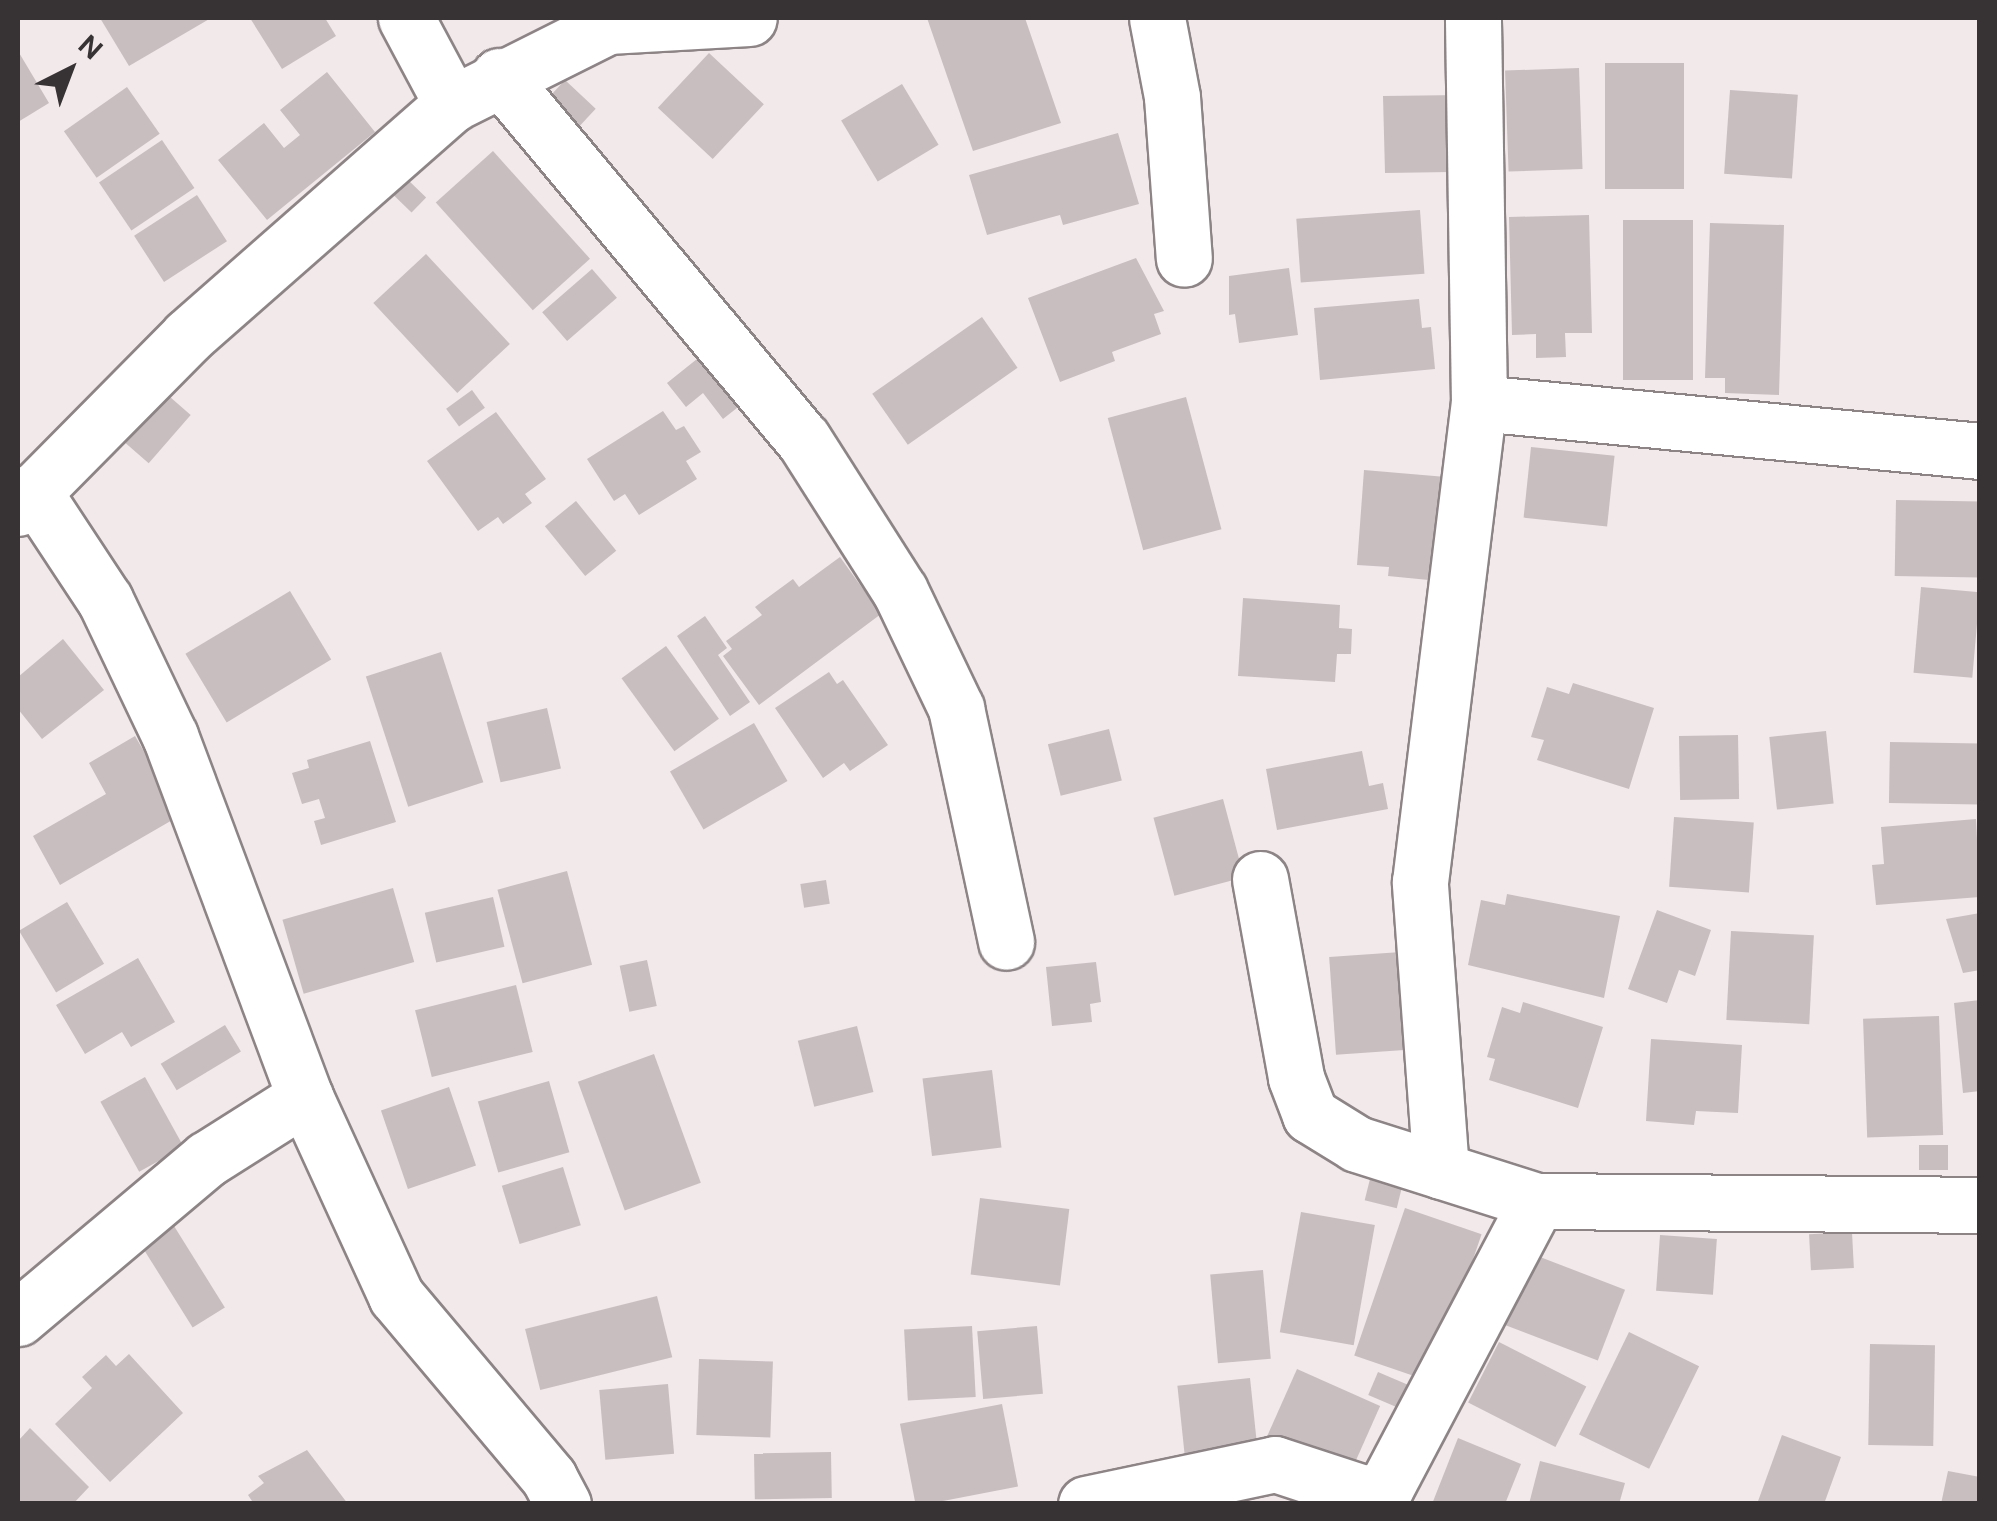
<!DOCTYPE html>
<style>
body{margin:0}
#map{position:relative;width:1997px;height:1521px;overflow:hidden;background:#f2e9eb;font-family:"DM Sans",sans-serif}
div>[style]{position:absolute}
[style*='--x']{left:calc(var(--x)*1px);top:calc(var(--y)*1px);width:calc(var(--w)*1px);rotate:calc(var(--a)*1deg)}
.building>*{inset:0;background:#c8bec0;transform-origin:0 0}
.roads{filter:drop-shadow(2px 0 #8d8486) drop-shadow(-2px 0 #8d8486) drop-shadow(0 2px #8d8486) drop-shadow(0 -2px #8d8486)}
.minor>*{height:55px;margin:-27.5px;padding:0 27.5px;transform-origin:27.5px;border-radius:27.5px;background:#fff}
span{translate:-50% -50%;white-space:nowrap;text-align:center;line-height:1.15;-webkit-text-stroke:8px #f2e9eb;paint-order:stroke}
.frame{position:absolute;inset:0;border:20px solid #373334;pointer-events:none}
.north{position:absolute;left:20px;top:20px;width:100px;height:100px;-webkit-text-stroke:8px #f2e9eb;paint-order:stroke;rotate:42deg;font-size:28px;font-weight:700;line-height:40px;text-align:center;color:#373334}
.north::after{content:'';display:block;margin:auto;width:35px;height:45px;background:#373334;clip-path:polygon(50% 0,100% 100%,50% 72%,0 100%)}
</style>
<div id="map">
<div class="building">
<div style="clip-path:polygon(100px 18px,211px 18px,129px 66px)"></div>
<div style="clip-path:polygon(250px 18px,325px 18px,336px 36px,282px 69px)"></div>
<div style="clip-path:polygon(927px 18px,1025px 18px,1061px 123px,973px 151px)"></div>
<div style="clip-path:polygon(18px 51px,49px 103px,18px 122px)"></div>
<div style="left:709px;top:53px;width:75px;height:75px;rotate:43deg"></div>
<div style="left:1605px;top:63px;width:79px;height:126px"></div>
<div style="left:1579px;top:68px;width:101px;height:74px;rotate:88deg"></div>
<div style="clip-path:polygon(327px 72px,375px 132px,267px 220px,218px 160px,264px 123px,284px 148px,300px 135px,280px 110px)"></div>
<div style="left:565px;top:80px;width:42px;height:40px;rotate:43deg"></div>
<div style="left:902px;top:84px;width:71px;height:71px;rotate:59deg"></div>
<div style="left:127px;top:87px;width:57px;height:77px;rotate:55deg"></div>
<div style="left:1730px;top:90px;width:68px;height:84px;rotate:4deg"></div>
<div style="clip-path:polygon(1461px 95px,1451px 172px,1385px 173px,1383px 96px)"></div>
<div style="clip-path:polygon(1118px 133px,1139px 204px,1063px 225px,1060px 215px,987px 235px,969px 175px)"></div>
<div style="left:162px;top:140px;width:58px;height:76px;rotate:56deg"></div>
<div style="left:493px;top:151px;width:145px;height:77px;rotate:48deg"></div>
<div style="left:406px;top:178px;width:28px;height:21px;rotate:44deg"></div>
<div style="left:197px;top:195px;width:55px;height:75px;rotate:57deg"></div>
<div style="left:1420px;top:210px;width:64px;height:124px;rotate:86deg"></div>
<div style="clip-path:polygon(1589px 215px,1592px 333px,1565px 333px,1566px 357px,1536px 358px,1536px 334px,1512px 335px,1509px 217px)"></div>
<div style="left:1623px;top:220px;width:70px;height:160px"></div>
<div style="clip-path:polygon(1710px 223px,1784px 225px,1779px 395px,1725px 393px,1725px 378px,1705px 378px)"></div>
<div style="left:426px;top:254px;width:123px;height:72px;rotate:47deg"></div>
<div style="clip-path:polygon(1136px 258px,1164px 311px,1154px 314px,1161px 334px,1112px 352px,1115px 361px,1060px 382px,1028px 298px)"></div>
<div style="clip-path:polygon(1289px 268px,1298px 335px,1239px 343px,1235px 314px,1229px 315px,1229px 276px)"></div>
<div style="left:592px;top:269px;width:38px;height:66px;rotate:49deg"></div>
<div style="clip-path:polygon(1419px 299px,1422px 328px,1431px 327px,1435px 369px,1320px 380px,1314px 308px)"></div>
<div style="left:982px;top:317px;width:62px;height:134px;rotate:55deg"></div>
<div style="clip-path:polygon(702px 355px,742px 404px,723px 419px,703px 393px,686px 407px,667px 383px)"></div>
<div style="left:162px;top:390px;width:38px;height:64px;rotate:41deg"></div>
<div style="left:472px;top:390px;width:22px;height:32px;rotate:54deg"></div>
<div style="left:1186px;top:397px;width:137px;height:81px;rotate:75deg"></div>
<div style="clip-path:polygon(663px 411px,676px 430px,684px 426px,701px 452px,686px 461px,697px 479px,639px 515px,625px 494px,614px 501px,587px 459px)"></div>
<div style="clip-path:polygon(496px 412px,546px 479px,525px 494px,532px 503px,503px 524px,498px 517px,478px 531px,427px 461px)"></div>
<div style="left:1531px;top:447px;width:84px;height:71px;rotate:6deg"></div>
<div style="clip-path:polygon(1364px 470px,1446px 477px,1439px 581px,1388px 576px,1389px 567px,1357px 565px)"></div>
<div style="left:1896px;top:500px;width:84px;height:76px;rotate:1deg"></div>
<div style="left:576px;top:501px;width:64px;height:40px;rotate:51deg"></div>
<div style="clip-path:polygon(840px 557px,881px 614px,759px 705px,723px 656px,732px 649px,726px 641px,762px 615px,755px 607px,793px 579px,799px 587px)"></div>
<div style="left:1921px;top:587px;width:59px;height:86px;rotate:5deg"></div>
<div style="left:290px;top:591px;width:80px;height:122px;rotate:59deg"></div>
<div style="clip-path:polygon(1243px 598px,1340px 605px,1339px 628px,1352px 629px,1351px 654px,1337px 654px,1335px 682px,1238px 676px)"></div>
<div style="clip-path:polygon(705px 616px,727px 648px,718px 655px,750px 702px,730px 716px,677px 636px)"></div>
<div style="clip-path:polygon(63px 639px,104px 690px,42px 739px,18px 709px,18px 677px)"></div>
<div style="left:666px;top:646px;width:90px;height:55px;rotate:54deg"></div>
<div style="left:441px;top:652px;width:137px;height:79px;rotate:72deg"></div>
<div style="clip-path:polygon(829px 672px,837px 684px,843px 680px,888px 745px,850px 771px,844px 763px,823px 778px,775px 708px)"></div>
<div style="clip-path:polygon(1573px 683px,1654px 708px,1629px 789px,1537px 760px,1544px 740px,1531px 737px,1547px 687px,1569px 694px)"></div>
<div style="left:547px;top:708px;width:62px;height:62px;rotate:77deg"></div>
<div style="left:754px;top:723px;width:67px;height:97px;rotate:60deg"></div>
<div style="left:1109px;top:729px;width:53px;height:63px;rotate:76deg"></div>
<div style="left:1826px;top:731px;width:73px;height:57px;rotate:84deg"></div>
<div style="left:1738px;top:735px;width:64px;height:59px;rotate:89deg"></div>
<div style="clip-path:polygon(135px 736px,181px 815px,60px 885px,33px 836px,106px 794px,89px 763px)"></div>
<div style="clip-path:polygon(370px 741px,396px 822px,321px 845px,314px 821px,325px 818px,319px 799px,302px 804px,292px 773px,309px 768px,307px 760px)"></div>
<div style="left:1890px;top:742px;width:90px;height:61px;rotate:1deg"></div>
<div style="clip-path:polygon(1362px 751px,1369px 786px,1383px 783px,1388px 809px,1277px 830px,1266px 769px)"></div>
<div style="left:1223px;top:799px;width:81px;height:72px;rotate:75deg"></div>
<div style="left:1674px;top:817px;width:80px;height:70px;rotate:4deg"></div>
<div style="clip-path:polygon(1976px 819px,1980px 897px,1876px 905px,1872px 865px,1884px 864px,1881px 827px)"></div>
<div style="left:567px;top:871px;width:97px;height:72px;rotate:75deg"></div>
<div style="left:826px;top:880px;width:24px;height:26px;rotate:81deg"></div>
<div style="left:393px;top:888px;width:77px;height:115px;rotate:74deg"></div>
<div style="clip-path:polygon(1507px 894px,1620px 916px,1604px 998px,1468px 965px,1481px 900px,1505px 905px)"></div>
<div style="left:493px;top:897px;width:51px;height:70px;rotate:77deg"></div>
<div style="left:67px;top:902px;width:72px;height:56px;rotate:59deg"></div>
<div style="clip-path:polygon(1657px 910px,1711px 930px,1695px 976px,1679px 970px,1667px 1003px,1628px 989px)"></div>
<div style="clip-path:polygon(1980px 913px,1980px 970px,1963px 973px,1946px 919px)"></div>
<div style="left:1731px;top:931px;width:83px;height:89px;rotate:3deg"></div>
<div style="left:1401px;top:952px;width:98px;height:72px;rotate:86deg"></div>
<div style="clip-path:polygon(138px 958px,175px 1022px,131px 1047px,122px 1032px,85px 1054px,56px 1005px)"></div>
<div style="left:647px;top:960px;width:47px;height:28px;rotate:78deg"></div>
<div style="clip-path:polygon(1096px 962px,1101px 1002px,1090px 1004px,1092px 1022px,1052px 1026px,1046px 967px)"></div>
<div style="left:516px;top:985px;width:69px;height:104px;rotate:76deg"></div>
<div style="clip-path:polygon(1980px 1000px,1980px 1091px,1963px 1093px,1954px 1003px)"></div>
<div style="clip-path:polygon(1523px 1002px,1603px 1027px,1578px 1108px,1489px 1080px,1495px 1059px,1487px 1057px,1502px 1007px,1520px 1013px)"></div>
<div style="left:1939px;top:1016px;width:119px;height:76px;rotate:88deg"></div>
<div style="left:225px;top:1025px;width:31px;height:75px;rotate:59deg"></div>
<div style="left:857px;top:1026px;width:68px;height:61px;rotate:76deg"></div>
<div style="clip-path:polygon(1651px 1039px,1742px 1045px,1738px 1113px,1696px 1111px,1694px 1125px,1646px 1121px)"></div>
<div style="left:654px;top:1054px;width:137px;height:81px;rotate:70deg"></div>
<div style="left:992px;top:1070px;width:78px;height:70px;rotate:83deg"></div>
<div style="left:145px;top:1077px;width:80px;height:51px;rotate:61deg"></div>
<div style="left:549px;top:1081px;width:74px;height:74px;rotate:74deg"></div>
<div style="left:449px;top:1087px;width:83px;height:72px;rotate:71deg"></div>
<div style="left:1919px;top:1145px;width:29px;height:25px"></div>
<div style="left:563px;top:1167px;width:61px;height:64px;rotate:73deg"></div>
<div style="left:1371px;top:1175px;width:33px;height:26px;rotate:14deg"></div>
<div style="left:980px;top:1198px;width:90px;height:77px;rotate:7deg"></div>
<div style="left:1405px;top:1208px;width:81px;height:156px;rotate:19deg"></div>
<div style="left:1301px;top:1212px;width:75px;height:122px;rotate:10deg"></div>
<div style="left:174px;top:1226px;width:96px;height:38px;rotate:58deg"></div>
<div style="left:1852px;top:1232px;width:36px;height:43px;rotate:87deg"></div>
<div style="left:1660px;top:1235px;width:57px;height:56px;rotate:4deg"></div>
<div style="left:1527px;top:1252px;width:105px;height:76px;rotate:21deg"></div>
<div style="left:1263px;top:1270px;width:89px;height:53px;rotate:85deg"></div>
<div style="left:657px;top:1296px;width:63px;height:136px;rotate:76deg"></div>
<div style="left:972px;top:1326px;width:71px;height:68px;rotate:87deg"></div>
<div style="left:1037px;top:1326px;width:68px;height:60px;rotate:85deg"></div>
<div style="left:1629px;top:1332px;width:78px;height:114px;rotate:26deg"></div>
<div style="left:1499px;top:1342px;width:98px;height:68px;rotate:27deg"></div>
<div style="left:1870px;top:1344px;width:65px;height:101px;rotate:1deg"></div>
<div style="clip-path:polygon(129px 1354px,183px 1413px,110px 1482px,55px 1424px,92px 1388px,82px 1377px,106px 1355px,116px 1366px)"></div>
<div style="left:699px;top:1359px;width:74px;height:76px;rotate:2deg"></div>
<div style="left:1297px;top:1369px;width:91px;height:79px;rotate:24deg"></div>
<div style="left:1378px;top:1372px;width:56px;height:25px;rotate:23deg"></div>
<div style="left:1250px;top:1378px;width:77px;height:73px;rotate:84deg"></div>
<div style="left:668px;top:1384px;width:70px;height:69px;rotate:85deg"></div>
<div style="left:1002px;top:1404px;width:84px;height:104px;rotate:79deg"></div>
<div style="clip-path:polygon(30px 1428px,89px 1487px,73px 1504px,18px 1504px,18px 1441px)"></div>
<div style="clip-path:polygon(1782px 1435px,1841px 1457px,1824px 1504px,1757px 1504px)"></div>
<div style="clip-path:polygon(1458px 1438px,1521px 1464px,1505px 1504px,1432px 1504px)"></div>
<div style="clip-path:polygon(307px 1450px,348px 1504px,254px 1504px,248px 1495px,264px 1483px,258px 1476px)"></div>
<div style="left:831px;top:1452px;width:46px;height:77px;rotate:89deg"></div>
<div style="clip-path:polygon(1540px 1461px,1625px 1483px,1619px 1504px,1529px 1504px)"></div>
<div style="clip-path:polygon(1948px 1471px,1980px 1477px,1980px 1504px,1941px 1504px)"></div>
</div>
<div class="roads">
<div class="minor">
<div style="--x:406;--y:18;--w:98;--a:61.9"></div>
<div style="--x:1157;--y:18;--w:80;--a:79.2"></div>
<div style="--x:1172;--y:97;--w:162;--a:85.8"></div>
<div style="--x:499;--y:76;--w:473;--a:50.1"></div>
<div style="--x:803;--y:439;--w:180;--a:57.5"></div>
<div style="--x:900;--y:591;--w:130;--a:64.4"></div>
<div style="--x:956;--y:708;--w:239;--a:77.9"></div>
<div style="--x:1479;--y:403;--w:503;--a:5.47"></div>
<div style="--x:33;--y:491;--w:131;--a:56.6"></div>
<div style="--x:105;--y:600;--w:151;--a:64.5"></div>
<div style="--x:170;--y:736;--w:385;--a:69.5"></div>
<div style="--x:305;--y:1097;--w:219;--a:65.4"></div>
<div style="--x:396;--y:1296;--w:238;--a:49.9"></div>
<div style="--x:549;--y:1478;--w:30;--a:62"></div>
<div style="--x:18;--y:508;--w:242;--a:-45.3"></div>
<div style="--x:188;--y:336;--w:351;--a:-41.3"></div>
<div style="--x:452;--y:104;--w:174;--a:-26.6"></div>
<div style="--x:608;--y:26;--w:141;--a:-3.2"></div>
<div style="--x:1260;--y:879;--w:202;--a:79.7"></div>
<div style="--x:1296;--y:1078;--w:40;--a:69"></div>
<div style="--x:1310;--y:1115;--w:55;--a:31.7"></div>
<div style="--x:1357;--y:1144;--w:189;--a:17.6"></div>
<div style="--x:1537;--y:1201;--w:443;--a:0.5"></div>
<div style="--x:1441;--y:1171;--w:290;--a:-94.2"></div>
<div style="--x:1420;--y:882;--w:483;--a:-83"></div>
<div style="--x:1479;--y:403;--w:385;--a:-90.9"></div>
<div style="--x:18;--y:1318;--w:247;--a:-40.1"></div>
<div style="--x:207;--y:1159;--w:116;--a:-32.3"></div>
<div style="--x:1086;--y:1504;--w:193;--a:-11.9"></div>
<div style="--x:1275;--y:1464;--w:96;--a:18.2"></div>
<div style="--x:1366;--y:1494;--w:21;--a:-19"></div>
<div style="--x:1386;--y:1487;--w:323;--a:-62.2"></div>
</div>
</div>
<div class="frame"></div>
<div class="north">N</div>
</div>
